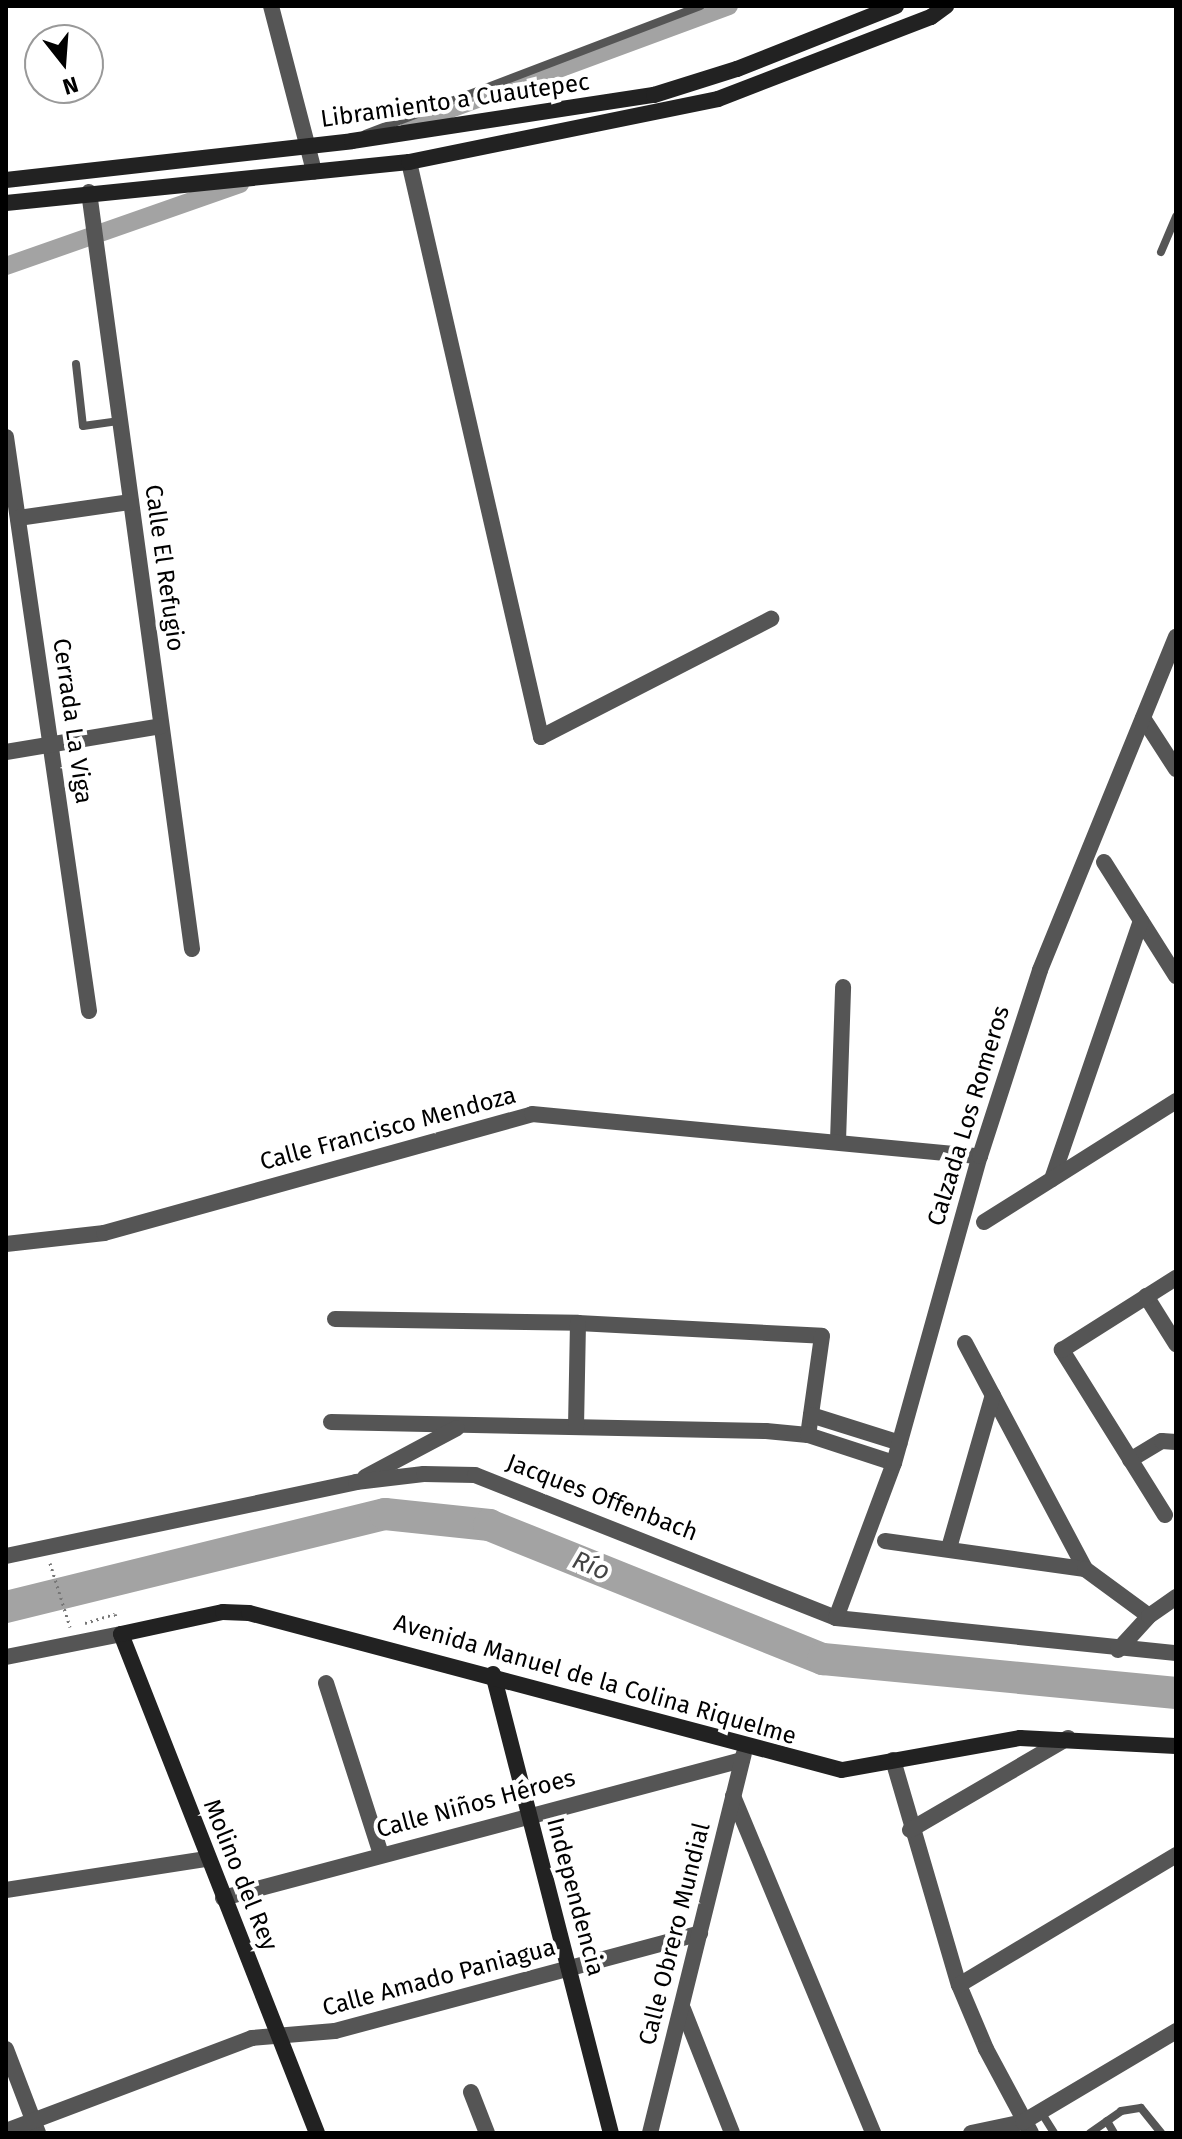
<!DOCTYPE html>
<meta charset="utf-8">
<style>
body{margin:0}
#map{position:relative;width:1182px;height:2139px;overflow:hidden;background:#fff;font-family:"Fira Sans",sans-serif}
div>[style]{position:absolute}
[style*='--x']{left:calc(var(--x)*1px);top:calc(var(--y)*1px);width:calc(var(--w)*1px);rotate:calc(var(--a)*1deg)}
.canal>*{height:18px;margin:-9px;padding:0 9px;transform-origin:9px;border-radius:9px;background:#a3a3a3}
.river>*{height:32px;margin:-16px;padding:0 16px;transform-origin:16px;border-radius:16px;background:#a3a3a3}
.path>*{height:3px;margin-top:-1.5px;transform-origin:0;background:repeating-linear-gradient(90deg,#777 0 2px,transparent 0 6px)}
.lane>*{height:8px;margin:-4px;padding:0 4px;transform-origin:4px;border-radius:4px;background:#555}
.street>*{height:16px;margin:-8px;padding:0 8px;transform-origin:8px;border-radius:8px;background:#555}
.secondary>*{height:16px;margin:-8px;padding:0 8px;transform-origin:8px;border-radius:8px;background:#222}
span{translate:-50% -50%;white-space:nowrap;text-align:center;line-height:1.15;-webkit-text-stroke:8px #fff;paint-order:stroke}
.street-label{font-size:24px;color:#000}
.water-label{font-size:26px;color:#444;font-style:italic}
.frame{position:absolute;inset:0;border:8px solid #000;pointer-events:none}
.north{position:absolute;left:24px;top:24px;width:80px;height:80px;box-sizing:border-box;background:#fff;border:2px solid #999;border-radius:50%;rotate:163deg;font-size:22px;font-weight:700;line-height:32px;text-align:center;color:#000}
.north::after{content:'';display:block;margin:auto;width:28px;height:36px;background:#000;clip-path:polygon(50% 0,100% 100%,50% 72%,0 100%)}
</style>
<div id="map">
<div class="canal">
<div style="--x:410;--y:124;--w:340;--a:-20.3"></div>
<div style="--x:6;--y:266;--w:248;--a:-19.3"></div>
</div>
<div class="river">
<div style="--x:6;--y:1607;--w:390;--a:-13.8"></div>
<div style="--x:385;--y:1514;--w:105;--a:6"></div>
<div style="--x:489;--y:1525;--w:360;--a:21.9"></div>
<div style="--x:823;--y:1659;--w:355;--a:5.5"></div>
</div>
<div class="path">
<div style="--x:50;--y:1563;--w:67;--a:72.6"></div>
<div style="--x:85;--y:1623;--w:31;--a:-17"></div>
<div style="--x:115;--y:1614;--w:5;--a:68"></div>
</div>
<div class="lane">
<div style="--x:365;--y:134;--w:359;--a:-20.9"></div>
<div style="--x:1161;--y:252;--w:39;--a:-67"></div>
<div style="--x:76;--y:364;--w:62;--a:83.6"></div>
<div style="--x:83;--y:426;--w:37;--a:-8"></div>
<div style="--x:1041;--y:2112;--w:25;--a:58"></div>
<div style="--x:1107;--y:2121;--w:14;--a:60"></div>
<div style="--x:1090;--y:2133;--w:38;--a:-35"></div>
<div style="--x:1121;--y:2111;--w:20;--a:-9"></div>
<div style="--x:1141;--y:2108;--w:32;--a:51"></div>
</div>
<div class="street">
<div style="--x:271;--y:6;--w:171;--a:75.4"></div>
<div style="--x:409;--y:162;--w:590;--a:77.07"></div>
<div style="--x:541;--y:737;--w:259;--a:-27.2"></div>
<div style="--x:89;--y:192;--w:764;--a:82.25"></div>
<div style="--x:6;--y:437;--w:580;--a:81.77"></div>
<div style="--x:18;--y:518;--w:114;--a:-8.1"></div>
<div style="--x:1143;--y:718;--w:61;--a:57.1"></div>
<div style="--x:6;--y:752;--w:157;--a:-9.5"></div>
<div style="--x:1104;--y:862;--w:135;--a:57.7"></div>
<div style="--x:838;--y:1141;--w:154;--a:-88.1"></div>
<div style="--x:1052;--y:1179;--w:273;--a:-71"></div>
<div style="--x:984;--y:1222;--w:227;--a:-32.2"></div>
<div style="--x:6;--y:1244;--w:99;--a:-6.4"></div>
<div style="--x:104;--y:1233;--w:444;--a:-15.5"></div>
<div style="--x:532;--y:1114;--w:450;--a:5.4"></div>
<div style="--x:1146;--y:1296;--w:57;--a:58"></div>
<div style="--x:335;--y:1319;--w:243;--a:0.9"></div>
<div style="--x:578;--y:1323;--w:244;--a:3"></div>
<div style="--x:822;--y:1336;--w:100;--a:98"></div>
<div style="--x:965;--y:1343;--w:256;--a:62"></div>
<div style="--x:811;--y:1415;--w:93;--a:17.5"></div>
<div style="--x:331;--y:1422;--w:435;--a:1.2"></div>
<div style="--x:766;--y:1431;--w:42;--a:5.4"></div>
<div style="--x:808;--y:1435;--w:90;--a:18"></div>
<div style="--x:576;--y:1427;--w:104;--a:-88.9"></div>
<div style="--x:1130;--y:1460;--w:37;--a:-31"></div>
<div style="--x:1162;--y:1441;--w:14;--a:4"></div>
<div style="--x:365;--y:1477;--w:104;--a:-28"></div>
<div style="--x:1165;--y:1515;--w:195;--a:-122"></div>
<div style="--x:1062;--y:1350;--w:135;--a:-32.3"></div>
<div style="--x:885;--y:1541;--w:202;--a:8"></div>
<div style="--x:1085;--y:1569;--w:79;--a:36.3"></div>
<div style="--x:949;--y:1548;--w:159;--a:-74"></div>
<div style="--x:6;--y:1556;--w:358;--a:-11.9"></div>
<div style="--x:356;--y:1482;--w:68;--a:-6.7"></div>
<div style="--x:424;--y:1474;--w:51;--a:1.1"></div>
<div style="--x:475;--y:1475;--w:388;--a:21.6"></div>
<div style="--x:836;--y:1618;--w:342;--a:5.9"></div>
<div style="--x:836;--y:1618;--w:165;--a:-69.5"></div>
<div style="--x:894;--y:1463;--w:319;--a:-74.4"></div>
<div style="--x:980;--y:1156;--w:195;--a:-72.1"></div>
<div style="--x:1040;--y:970;--w:360;--a:-67.8"></div>
<div style="--x:1118;--y:1650;--w:46;--a:-47.6"></div>
<div style="--x:1149;--y:1616;--w:33;--a:-35"></div>
<div style="--x:6;--y:1657;--w:117;--a:-11.3"></div>
<div style="--x:326;--y:1683;--w:180;--a:72.2"></div>
<div style="--x:893;--y:1760;--w:234;--a:73.7"></div>
<div style="--x:959;--y:1985;--w:69;--a:67.1"></div>
<div style="--x:986;--y:2049;--w:95;--a:61.8"></div>
<div style="--x:733;--y:1796;--w:365;--a:67.4"></div>
<div style="--x:910;--y:1830;--w:183;--a:-30.2"></div>
<div style="--x:6;--y:1890;--w:203;--a:-8.8"></div>
<div style="--x:223;--y:1898;--w:537;--a:-14.89"></div>
<div style="--x:959;--y:1985;--w:253;--a:-30.9"></div>
<div style="--x:683;--y:2009;--w:133;--a:68.4"></div>
<div style="--x:6;--y:2049;--w:90;--a:69.1"></div>
<div style="--x:471;--y:2092;--w:44;--a:68.7"></div>
<div style="--x:6;--y:2131;--w:263;--a:-20.7"></div>
<div style="--x:252;--y:2038;--w:83;--a:-4.8"></div>
<div style="--x:335;--y:2031;--w:378;--a:-15"></div>
<div style="--x:650;--y:2133;--w:390;--a:-76.1"></div>
<div style="--x:971;--y:2133;--w:53;--a:-11.9"></div>
<div style="--x:1023;--y:2122;--w:178;--a:-30.7"></div>
</div>
<div class="secondary">
<div style="--x:6;--y:180;--w:348;--a:-6.4"></div>
<div style="--x:352;--y:141;--w:305;--a:-8.7"></div>
<div style="--x:654;--y:95;--w:87;--a:-17.4"></div>
<div style="--x:737;--y:69;--w:171;--a:-21.6"></div>
<div style="--x:6;--y:203;--w:405;--a:-5.8"></div>
<div style="--x:409;--y:162;--w:315;--a:-11.5"></div>
<div style="--x:718;--y:99;--w:228;--a:-21.1"></div>
<div style="--x:931;--y:17;--w:19;--a:-36"></div>
<div style="--x:493;--y:1674;--w:474;--a:75.6"></div>
<div style="--x:317;--y:2133;--w:536;--a:-111.44"></div>
<div style="--x:121;--y:1634;--w:104;--a:-12.2"></div>
<div style="--x:223;--y:1612;--w:26;--a:2"></div>
<div style="--x:249;--y:1613;--w:613;--a:14.83"></div>
<div style="--x:842;--y:1770;--w:181;--a:-10.2"></div>
<div style="--x:1020;--y:1738;--w:156;--a:2.9"></div>
</div>
<div class="street-label">
<span style="left:455px;top:101px;rotate:-8deg">Libramiento a Cuautepec</span>
<span style="left:164px;top:568px;rotate:82deg">Calle El Refugio</span>
<span style="left:72px;top:721px;rotate:82deg">Cerrada La Viga</span>
<span style="left:969px;top:1116px;rotate:-73deg">Calzada Los Romeros</span>
<span style="left:388px;top:1129px;rotate:-15deg">Calle Francisco Mendoza</span>
<span style="left:602px;top:1498px;rotate:21deg">Jacques Offenbach</span>
<span style="left:595px;top:1680px;rotate:16deg">Avenida Manuel de la Colina Riquelme</span>
<span style="left:476px;top:1804px;rotate:-15deg">Calle Niños Héroes</span>
<span style="left:240px;top:1875px;rotate:68deg">Molino del Rey</span>
<span style="left:575px;top:1897px;rotate:75deg">Independencia</span>
<span style="left:675px;top:1934px;rotate:-76deg">Calle Obrero Mundial</span>
<span style="left:439px;top:1978px;rotate:-15deg">Calle Amado Paniagua</span>
</div>
<div class="water-label">
<span style="left:591px;top:1566px;rotate:22deg">Río</span>
</div>
<div class="frame"></div>
<div class="north">N</div>
</div>
